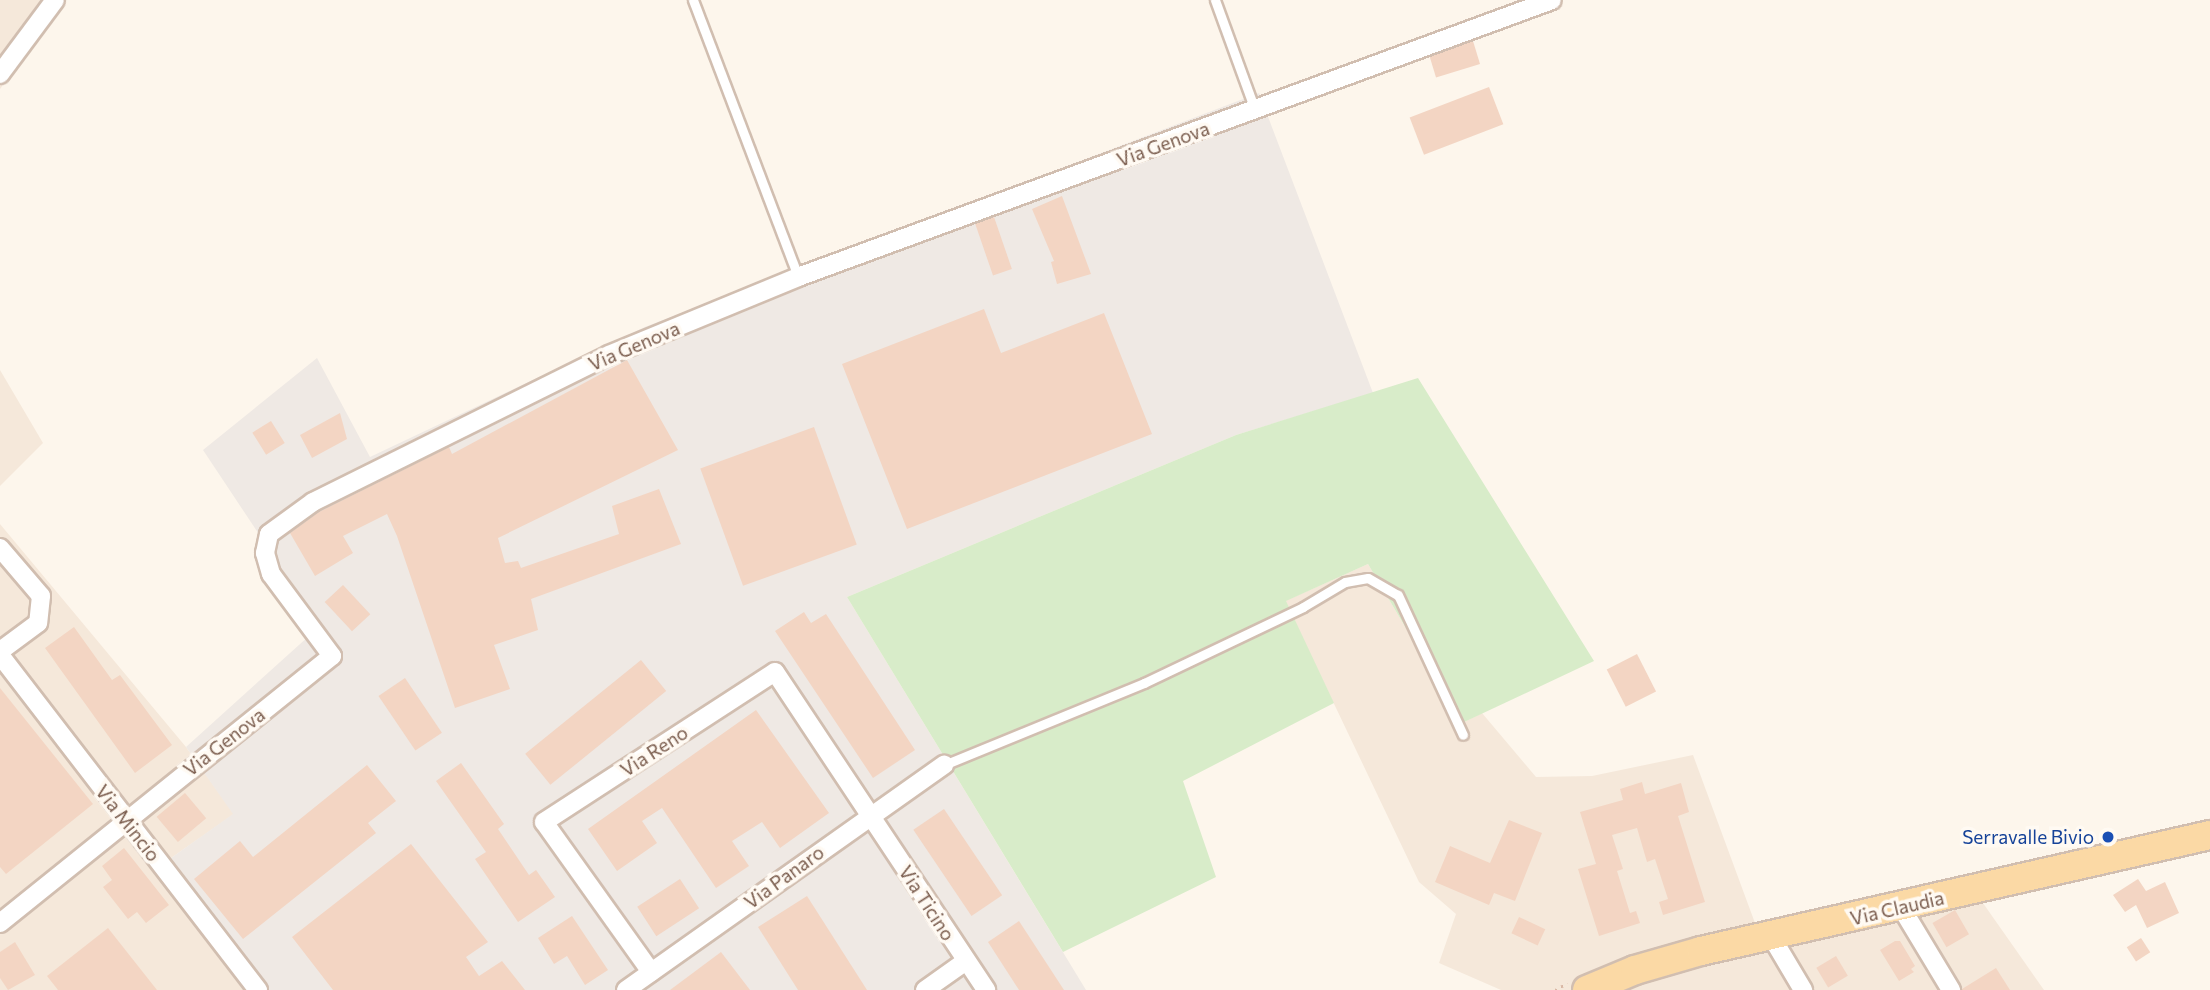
<!DOCTYPE html>
<style>
body{margin:0}
#map{position:relative;width:2210px;height:990px;overflow:hidden;background:#fdf6ec;font-family:Commissioner,sans-serif}
div>[style]{position:absolute}
[style*='--x']{left:calc(var(--x)*1px);top:calc(var(--y)*1px);width:calc(var(--w)*1px);rotate:calc(var(--a)*1deg)}
.residential>*{inset:0;background:#f5e8da}
.industrial>*{inset:0;background:#efe9e4}
.green>*{inset:0;background:#d8ecc9}
.building>*{inset:0;background:#f3d5c3;transform-origin:0 0}
.path>*{height:2.5px;margin-top:-1.25px;transform-origin:0;background:repeating-linear-gradient(90deg,#d9b8a5 0 2px,transparent 0 7px)}
.roads{filter:drop-shadow(2px 0 #d1beb0) drop-shadow(-2px 0 #d1beb0) drop-shadow(0 2px #d1beb0) drop-shadow(0 -2px #d1beb0)}
.lane>*{height:9px;margin:-4.5px;padding:0 4.5px;transform-origin:4.5px;border-radius:4.5px;background:#fff}
.street>*{height:18px;margin:-9px;padding:0 9px;transform-origin:9px;border-radius:9px;background:#fff}
.primary>*{height:28px;margin:-14px;padding:0 14px;transform-origin:14px;border-radius:14px;background:#fbd9a5}
.dots>*{width:19px;height:19px;translate:-50% -50%;box-sizing:border-box;border:4px solid #fffaf3;border-radius:50%}
span{translate:-50% -50%;white-space:nowrap;text-align:center;line-height:1.15;-webkit-text-stroke:7px #fffaf3;paint-order:stroke}
.street-label{font-size:19px;color:#7a5c4d}
.transit-label{font-size:19px;color:#164399}
.right{translate:-100% -50%;text-align:right}
</style>
<div id="map">
<div class="residential">
<div style="clip-path:polygon(0 0,66px 0,0 89px)"></div>
<div style="clip-path:polygon(0 370px,43px 443px,0 486px)"></div>
<div style="clip-path:polygon(0 524px,186px 747px,234px 814px,171px 858px,269px 990px,0 990px)"></div>
<div style="clip-path:polygon(1368px 564px,1462px 723px,1482px 713px,1536px 777px,1592px 776px,1693px 755px,1755px 923px,1971px 886px,2044px 990px,1501px 990px,1439px 963px,1456px 914px,1419px 882px,1285px 601px)"></div>
</div>
<div class="industrial">
<div style="clip-path:polygon(1259px 93px,1373px 393px,1236px 435px,847px 597px,1086px 990px,269px 990px,171px 858px,233px 814px,186px 747px,320px 626px,203px 450px,317px 358px,370px 457px,645px 327px)"></div>
</div>
<div class="green">
<div style="clip-path:polygon(1418px 378px,1594px 661px,1462px 723px,1368px 564px,1286px 601px,1334px 703px,1183px 781px,1216px 877px,1063px 952px,847px 597px,1236px 435px)"></div>
</div>
<div class="building">
<div style="left:1473px;top:41px;width:24px;height:46px;rotate:73deg"></div>
<div style="left:1489px;top:87px;width:40px;height:85px;rotate:69deg"></div>
<div style="clip-path:polygon(1062px 196px,1091px 274px,1057px 284px,1051px 262px,1054px 261px,1032px 209px)"></div>
<div style="left:994px;top:217px;width:55px;height:20px;rotate:71deg"></div>
<div style="clip-path:polygon(984px 309px,1001px 353px,1104px 313px,1152px 434px,907px 529px,842px 364px)"></div>
<div style="clip-path:polygon(627px 360px,678px 450px,498px 538px,505px 563px,518px 561px,521px 568px,619px 534px,612px 506px,659px 489px,681px 544px,531px 599px,538px 630px,494px 645px,510px 689px,455px 708px,397px 536px,387px 514px,343px 536px,353px 553px,315px 576px,290px 533px,319px 512px,449px 447px,452px 454px)"></div>
<div style="clip-path:polygon(340px 413px,347px 439px,312px 458px,300px 435px)"></div>
<div style="left:271px;top:421px;width:26px;height:22px;rotate:58deg"></div>
<div style="left:814px;top:427px;width:125px;height:121px;rotate:70deg"></div>
<div style="left:343px;top:585px;width:40px;height:25px;rotate:47deg"></div>
<div style="clip-path:polygon(804px 612px,811px 623px,826px 614px,915px 750px,873px 778px,775px 631px)"></div>
<div style="clip-path:polygon(74px 627px,112px 680px,120px 675px,172px 745px,135px 773px,45px 648px)"></div>
<div style="left:1637px;top:654px;width:42px;height:34px;rotate:63deg"></div>
<div style="left:641px;top:660px;width:40px;height:149px;rotate:51deg"></div>
<div style="left:405px;top:678px;width:66px;height:32px;rotate:56deg"></div>
<div style="clip-path:polygon(0 688px,93px 804px,6px 874px,0 867px)"></div>
<div style="clip-path:polygon(756px 710px,829px 813px,780px 848px,762px 822px,732px 841px,749px 866px,716px 888px,662px 808px,642px 821px,657px 843px,617px 871px,588px 829px)"></div>
<div style="clip-path:polygon(461px 763px,504px 824px,498px 829px,529px 875px,536px 870px,555px 897px,518px 922px,475px 859px,486px 852px,436px 781px)"></div>
<div style="clip-path:polygon(367px 765px,396px 801px,368px 823px,376px 833px,243px 939px,194px 879px,240px 841px,253px 857px)"></div>
<div style="clip-path:polygon(1642px 782px,1645px 794px,1681px 783px,1689px 812px,1678px 816px,1705px 902px,1663px 915px,1659px 902px,1668px 899px,1655px 859px,1647px 862px,1637px 828px,1612px 835px,1623px 869px,1617px 871px,1630px 913px,1636px 911px,1640px 923px,1599px 936px,1578px 869px,1596px 864px,1580px 812px,1623px 800px,1620px 789px)"></div>
<div style="left:185px;top:793px;width:33px;height:37px;rotate:50deg"></div>
<div style="left:944px;top:809px;width:104px;height:37px;rotate:56deg"></div>
<div style="clip-path:polygon(1509px 820px,1542px 833px,1515px 901px,1494px 893px,1489px 905px,1435px 882px,1450px 846px,1490px 863px)"></div>
<div style="clip-path:polygon(411px 844px,488px 942px,466px 957px,479px 976px,502px 961px,525px 990px,333px 990px,292px 937px)"></div>
<div style="clip-path:polygon(124px 848px,169px 905px,146px 923px,137px 912px,128px 919px,103px 887px,112px 880px,102px 866px)"></div>
<div style="left:680px;top:879px;width:35px;height:51px;rotate:57deg"></div>
<div style="clip-path:polygon(2138px 879px,2146px 891px,2165px 882px,2179px 913px,2147px 928px,2136px 905px,2125px 912px,2113px 895px)"></div>
<div style="clip-path:polygon(807px 896px,867px 990px,798px 990px,758px 927px)"></div>
<div style="left:1955px;top:910px;width:28px;height:26px;rotate:60deg"></div>
<div style="clip-path:polygon(572px 916px,608px 970px,585px 985px,567px 956px,554px 964px,538px 938px)"></div>
<div style="left:1519px;top:917px;width:29px;height:18px;rotate:25deg"></div>
<div style="clip-path:polygon(1019px 921px,1064px 990px,1019px 990px,988px 942px)"></div>
<div style="clip-path:polygon(108px 928px,157px 990px,58px 990px,47px 976px)"></div>
<div style="left:2141px;top:938px;width:17px;height:17px;rotate:57deg"></div>
<div style="clip-path:polygon(1895px 941px,1900px 941px,1915px 966px,1911px 969px,1914px 972px,1899px 981px,1880px 950px)"></div>
<div style="clip-path:polygon(15px 942px,35px 975px,8px 990px,0 978px,0 952px)"></div>
<div style="clip-path:polygon(721px 952px,750px 990px,670px 990px)"></div>
<div style="left:1836px;top:956px;width:23px;height:23px;rotate:59deg"></div>
<div style="clip-path:polygon(1996px 968px,2010px 990px,1962px 990px,1962px 989px)"></div>
</div>
<div class="path">
<div style="--x:1555;--y:990;--w:14;--a:-30"></div>
</div>
<div class="roads">
<div class="lane">
<div style="--x:693;--y:0;--w:296;--a:69.2"></div>
<div style="--x:1215;--y:0;--w:117;--a:70"></div>
<div style="--x:944;--y:765;--w:216;--a:-22.3"></div>
<div style="--x:1144;--y:683;--w:176;--a:-25.5"></div>
<div style="--x:1303;--y:607;--w:49;--a:-30.8"></div>
<div style="--x:1345;--y:582;--w:23;--a:-10"></div>
<div style="--x:1368;--y:578;--w:34;--a:30"></div>
<div style="--x:1398;--y:595;--w:154;--a:65.1"></div>
</div>
<div class="street">
<div style="--x:0;--y:74;--w:92;--a:-53.4"></div>
<div style="--x:0;--y:548;--w:63;--a:49.5"></div>
<div style="--x:41;--y:596;--w:27;--a:96"></div>
<div style="--x:38;--y:623;--w:47;--a:143.6"></div>
<div style="--x:0;--y:655;--w:423;--a:52.4"></div>
<div style="--x:1901;--y:907;--w:97;--a:58.9"></div>
<div style="--x:0;--y:923;--w:426;--a:-38.8"></div>
<div style="--x:332;--y:656;--w:102;--a:-126.6"></div>
<div style="--x:271;--y:574;--w:22;--a:-106"></div>
<div style="--x:265;--y:553;--w:19;--a:-78"></div>
<div style="--x:269;--y:534;--w:54;--a:-36"></div>
<div style="--x:313;--y:502;--w:330;--a:-26.4"></div>
<div style="--x:609;--y:355;--w:204;--a:-22.4"></div>
<div style="--x:798;--y:277;--w:803;--a:-20.17"></div>
<div style="--x:1771;--y:936;--w:63;--a:59.3"></div>
<div style="--x:651;--y:972;--w:184;--a:-125.5"></div>
<div style="--x:544;--y:822;--w:275;--a:-33"></div>
<div style="--x:775;--y:672;--w:382;--a:56.4"></div>
<div style="--x:626;--y:990;--w:390;--a:-35.3"></div>
<div style="--x:925;--y:990;--w:50;--a:-35.3"></div>
</div>
<div class="primary">
<div style="--x:1587;--y:990;--w:52;--a:-22.6"></div>
<div style="--x:1635;--y:970;--w:69;--a:-16.1"></div>
<div style="--x:1701;--y:951;--w:522;--a:-12.84"></div>
</div>
</div>
<div class="dots">
<div style="left:2108px;top:837px;background:#1a4fb4"></div>
</div>
<div class="street-label">
<span style="left:1163px;top:144px;rotate:-20deg">Via Genova</span>
<span style="left:634px;top:346px;rotate:-23deg">Via Genova</span>
<span style="left:224px;top:742px;rotate:-38deg">Via Genova</span>
<span style="left:654px;top:751px;rotate:-33deg">Via Reno</span>
<span style="left:128px;top:823px;rotate:52deg">Via Mincio</span>
<span style="left:784px;top:877px;rotate:-36deg">Via Panaro</span>
<span style="left:927px;top:903px;rotate:57deg">Via Ticino</span>
<span style="left:1897px;top:908px;rotate:-13deg">Via Claudia</span>
</div>
<div class="transit-label">
<span class="right" style="left:2094px;top:837px">Serravalle Bivio</span>
</div>
</div>
